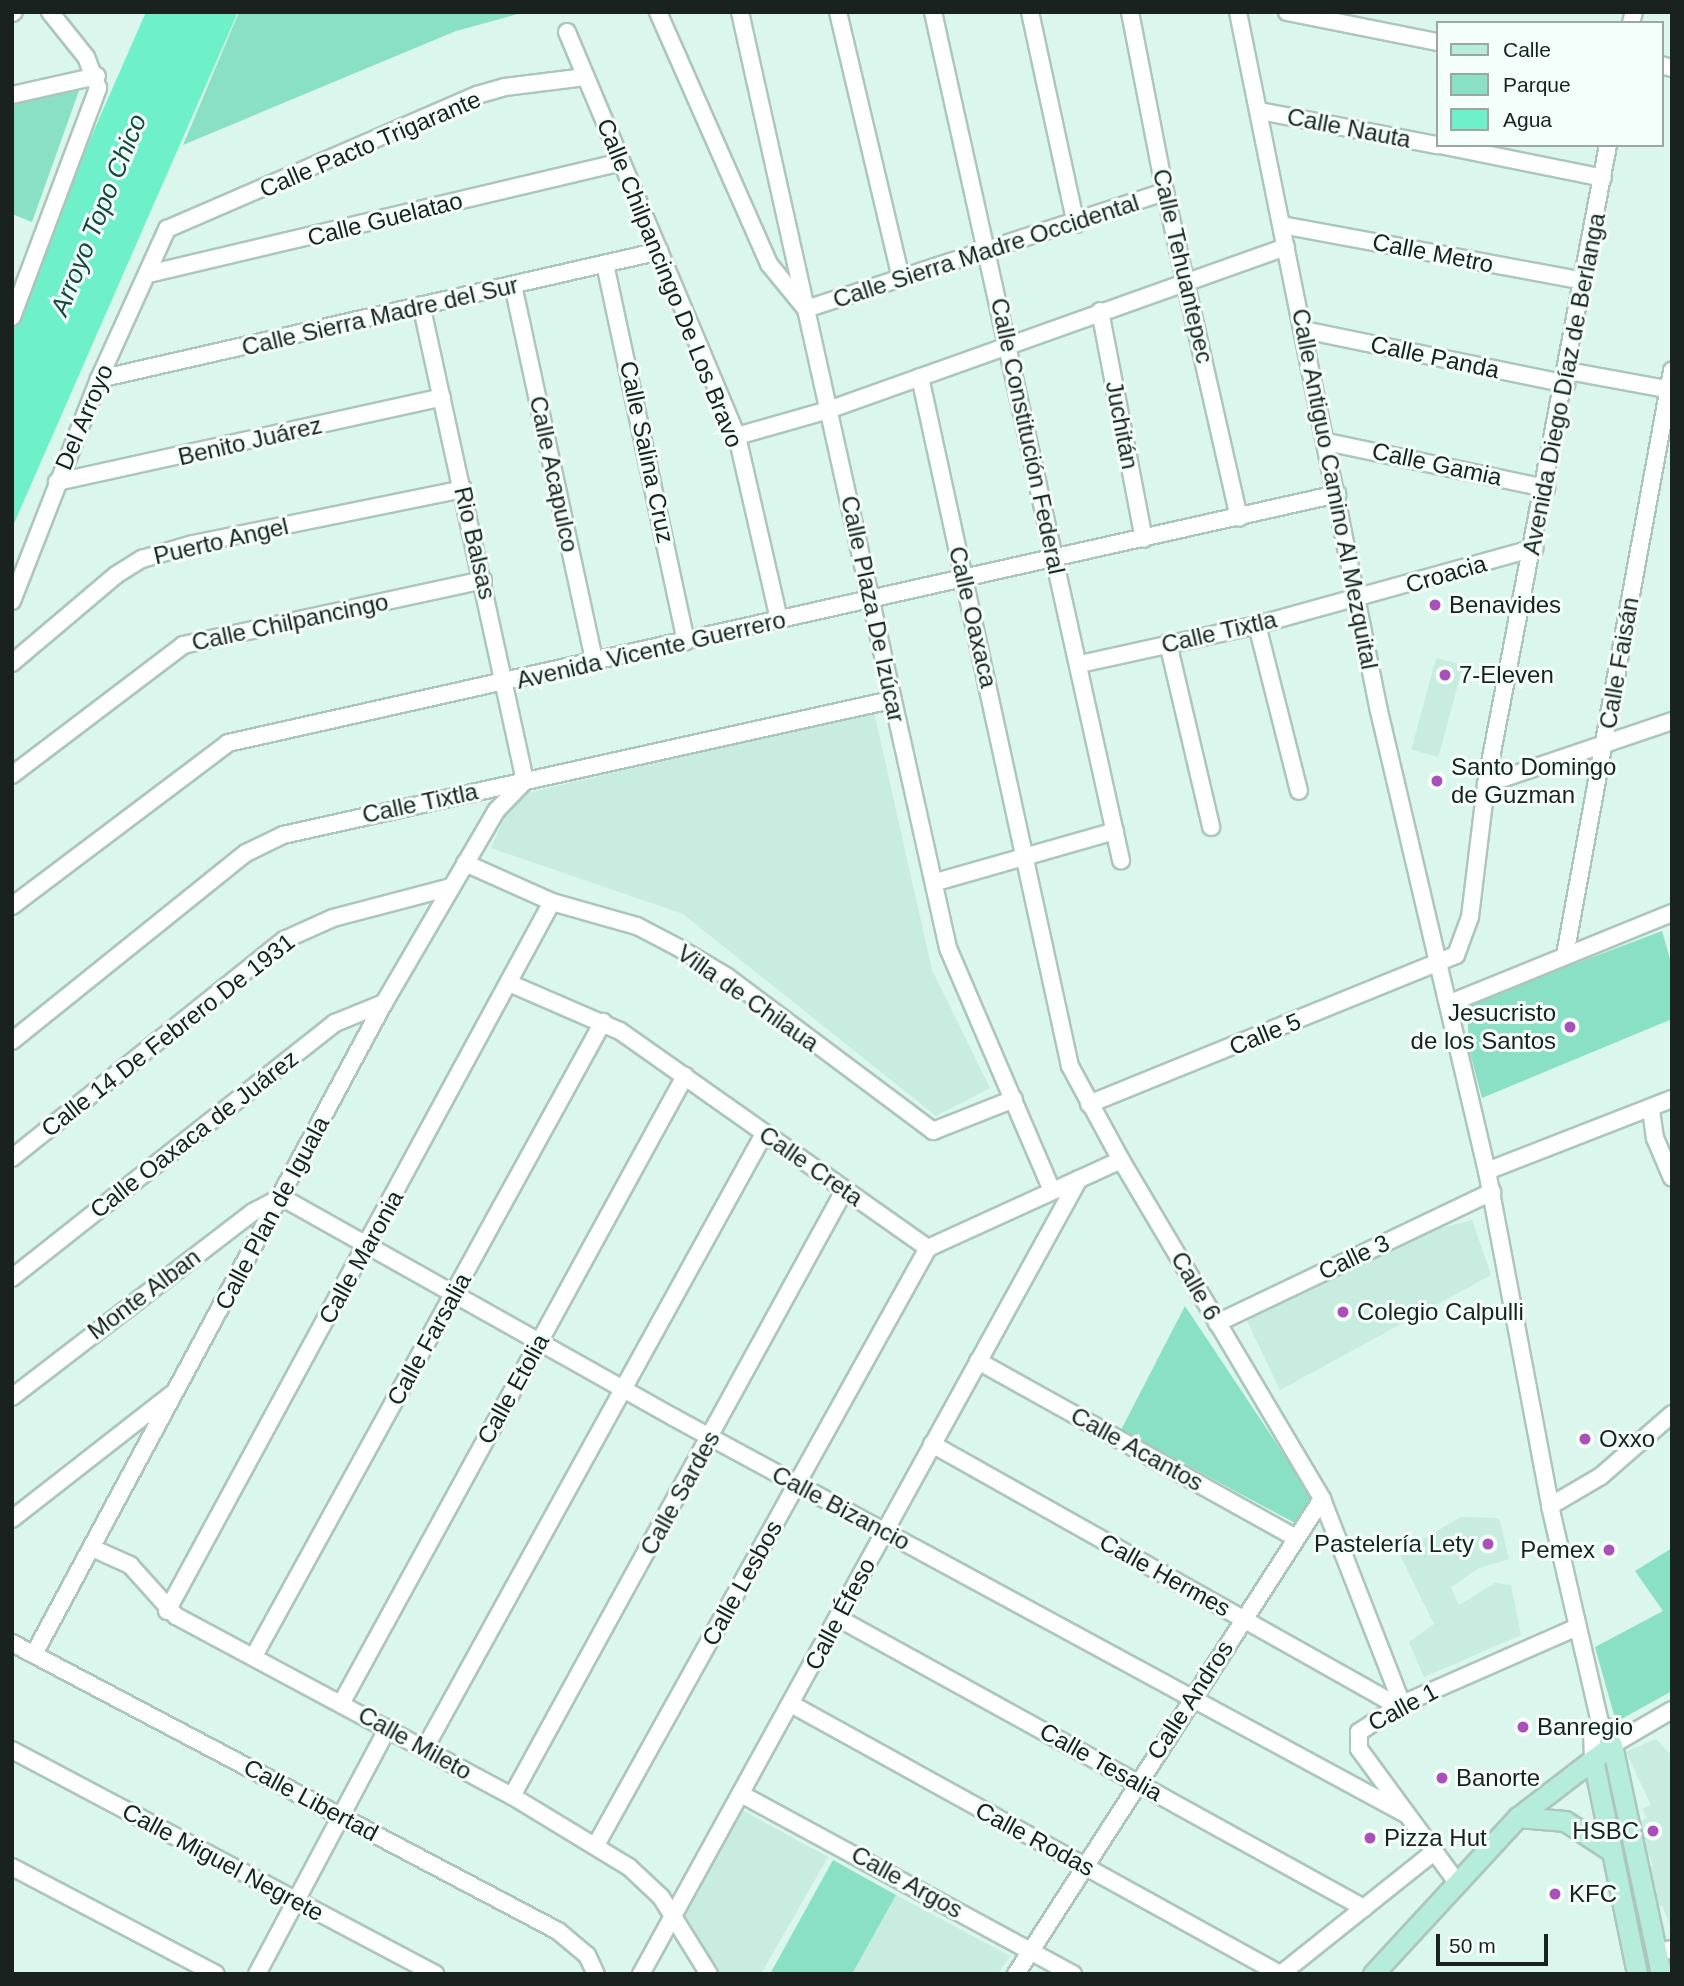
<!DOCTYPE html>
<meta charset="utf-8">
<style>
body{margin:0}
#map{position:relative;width:1684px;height:1986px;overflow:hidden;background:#dbf6ec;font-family:Arial,sans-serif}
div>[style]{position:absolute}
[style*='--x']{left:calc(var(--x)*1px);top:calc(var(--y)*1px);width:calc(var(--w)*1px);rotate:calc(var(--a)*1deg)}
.built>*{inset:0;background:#c9ece0;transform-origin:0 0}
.green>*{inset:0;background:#89e0c4}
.water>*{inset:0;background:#6ef0ca}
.roads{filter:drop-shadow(2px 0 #acc6bc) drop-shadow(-2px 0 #acc6bc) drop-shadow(0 2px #acc6bc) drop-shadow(0 -2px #acc6bc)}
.minor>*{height:16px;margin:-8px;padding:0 8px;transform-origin:8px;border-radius:8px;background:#fff}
.major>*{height:19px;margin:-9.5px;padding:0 9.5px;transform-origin:9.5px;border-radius:9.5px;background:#b6ecdb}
.dots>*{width:19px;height:19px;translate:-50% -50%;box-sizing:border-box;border:4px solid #f4fffb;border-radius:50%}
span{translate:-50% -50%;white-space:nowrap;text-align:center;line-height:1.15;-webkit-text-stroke:6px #f4fffb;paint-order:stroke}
.street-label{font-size:24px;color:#19221f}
.poi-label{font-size:24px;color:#19221f}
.left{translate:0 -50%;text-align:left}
.right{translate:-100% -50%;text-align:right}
.water-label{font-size:26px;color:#124a3b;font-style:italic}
.frame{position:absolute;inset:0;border:14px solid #19221f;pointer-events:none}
.legend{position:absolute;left:1436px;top:21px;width:228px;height:126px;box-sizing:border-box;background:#f4fffb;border:2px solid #9ca7a3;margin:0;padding:9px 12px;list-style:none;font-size:21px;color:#19221f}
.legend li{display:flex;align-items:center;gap:14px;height:35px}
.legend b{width:35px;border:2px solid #9ca7a3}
.scale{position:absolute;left:1436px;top:1934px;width:112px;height:32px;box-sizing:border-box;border:4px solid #19221f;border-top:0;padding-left:9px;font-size:21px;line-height:24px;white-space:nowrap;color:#19221f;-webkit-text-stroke:5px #f4fffb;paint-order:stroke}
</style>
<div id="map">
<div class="built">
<div style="left:1436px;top:658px;width:28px;height:95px;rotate:15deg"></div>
<div style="clip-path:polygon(874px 712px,932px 970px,990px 1088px,936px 1116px,683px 914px,491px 848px,514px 796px)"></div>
<div style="clip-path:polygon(1472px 1220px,1491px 1275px,1280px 1390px,1247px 1321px,1404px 1237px)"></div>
<div style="clip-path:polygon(1461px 1517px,1499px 1518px,1509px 1559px,1479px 1568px,1451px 1587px,1459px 1605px,1495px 1583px,1511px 1585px,1521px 1635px,1424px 1677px,1409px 1642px,1434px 1624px,1399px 1553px)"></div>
<div style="clip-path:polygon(1656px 1739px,1672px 1756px,1670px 1925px,1662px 1905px,1656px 1907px,1645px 1867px,1653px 1866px,1636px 1823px,1647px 1818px,1642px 1809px,1651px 1805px,1626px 1752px)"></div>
<div style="clip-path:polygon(742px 1810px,828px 1857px,761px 1974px,719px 1974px,684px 1915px)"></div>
<div style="clip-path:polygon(896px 1895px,1010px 1956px,998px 1974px,852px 1974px)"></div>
</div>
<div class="green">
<div style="clip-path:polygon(239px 12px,525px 12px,456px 31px,183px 145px)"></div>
<div style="clip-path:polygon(80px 88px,32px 222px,12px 214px,12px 103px)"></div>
<div style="clip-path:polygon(1662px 931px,1672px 966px,1672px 1019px,1482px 1098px,1469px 1049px,1467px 1004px)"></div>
<div style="clip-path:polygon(1185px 1306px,1312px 1497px,1295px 1523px,1121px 1430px)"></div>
<div style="clip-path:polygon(1672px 1548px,1672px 1691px,1616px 1722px,1595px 1647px,1663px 1611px,1635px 1571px)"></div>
<div style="clip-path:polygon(833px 1860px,896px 1895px,852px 1974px,770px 1974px)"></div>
</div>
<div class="water">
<div style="clip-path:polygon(146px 12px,238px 12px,12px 528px,12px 317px)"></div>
</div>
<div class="roads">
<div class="minor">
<div style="--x:658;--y:12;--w:275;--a:66.2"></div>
<div style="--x:769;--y:264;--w:58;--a:50.6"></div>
<div style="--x:806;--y:309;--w:378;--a:-18.1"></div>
<div style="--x:740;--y:12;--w:959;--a:77.47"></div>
<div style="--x:948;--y:948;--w:264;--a:66.8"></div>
<div style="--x:838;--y:12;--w:273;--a:76.7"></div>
<div style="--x:933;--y:12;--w:869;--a:77.5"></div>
<div style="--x:1030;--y:12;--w:217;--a:77.8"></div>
<div style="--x:1130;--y:12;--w:183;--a:79"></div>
<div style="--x:1165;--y:192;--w:334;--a:77.2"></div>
<div style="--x:1238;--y:12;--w:713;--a:78.6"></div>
<div style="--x:1379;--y:711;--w:473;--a:76.8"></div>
<div style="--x:1487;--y:1171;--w:341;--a:79.3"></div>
<div style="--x:1550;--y:1506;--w:223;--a:77"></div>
<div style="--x:1600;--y:1723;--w:11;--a:38"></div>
<div style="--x:1609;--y:1730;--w:15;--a:79"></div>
<div style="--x:1612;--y:1745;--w:69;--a:-30.3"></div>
<div style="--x:1287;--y:12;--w:153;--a:11.3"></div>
<div style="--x:12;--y:13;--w:2;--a:-27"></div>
<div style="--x:1631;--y:23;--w:11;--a:-75"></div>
<div style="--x:567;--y:32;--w:438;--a:67.2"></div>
<div style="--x:737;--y:436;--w:189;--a:77.1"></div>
<div style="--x:1661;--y:65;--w:11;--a:15"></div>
<div style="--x:12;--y:95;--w:87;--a:-12.6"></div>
<div style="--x:1260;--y:111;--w:180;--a:10.9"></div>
<div style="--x:1440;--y:145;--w:166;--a:11.4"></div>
<div style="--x:1282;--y:225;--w:307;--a:10.5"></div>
<div style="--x:605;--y:264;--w:386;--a:77.9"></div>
<div style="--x:148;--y:274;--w:486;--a:-13.3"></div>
<div style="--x:513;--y:285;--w:387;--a:77.8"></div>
<div style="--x:1100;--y:311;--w:232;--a:79.1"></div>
<div style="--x:12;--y:317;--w:245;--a:-69.4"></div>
<div style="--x:98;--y:88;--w:33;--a:-111"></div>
<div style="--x:86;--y:57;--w:58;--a:-128.7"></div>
<div style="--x:1304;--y:330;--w:268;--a:11.6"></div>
<div style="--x:1568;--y:371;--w:106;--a:10.4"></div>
<div style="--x:920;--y:377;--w:705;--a:77.72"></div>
<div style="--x:1070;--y:1066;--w:107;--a:61.5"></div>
<div style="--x:1121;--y:1160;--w:394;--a:59.3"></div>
<div style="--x:1322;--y:1499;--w:220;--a:68.7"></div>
<div style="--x:99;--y:379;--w:575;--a:-12.85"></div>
<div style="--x:737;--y:436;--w:95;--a:-15.9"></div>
<div style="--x:828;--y:410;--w:486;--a:-19.6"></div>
<div style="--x:1327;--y:442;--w:224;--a:11.9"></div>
<div style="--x:57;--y:482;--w:394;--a:-12.4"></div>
<div style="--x:12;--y:601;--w:238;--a:-68.6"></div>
<div style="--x:99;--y:379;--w:165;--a:-65.6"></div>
<div style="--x:167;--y:229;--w:338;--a:-23.4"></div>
<div style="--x:477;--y:95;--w:29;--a:-16"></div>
<div style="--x:505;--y:87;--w:81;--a:-7.1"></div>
<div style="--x:1257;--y:625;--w:171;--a:75.8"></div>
<div style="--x:1168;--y:643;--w:189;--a:76.8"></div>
<div style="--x:12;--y:663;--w:136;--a:-40.2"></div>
<div style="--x:116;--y:575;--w:31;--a:-32"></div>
<div style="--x:142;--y:559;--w:53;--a:-16.4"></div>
<div style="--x:193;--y:544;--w:276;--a:-11.5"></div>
<div style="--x:1080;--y:664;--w:181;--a:-12.4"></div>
<div style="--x:1257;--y:625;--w:288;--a:-15.5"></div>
<div style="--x:12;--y:775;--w:215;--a:-37.2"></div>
<div style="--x:183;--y:645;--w:307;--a:-12.2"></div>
<div style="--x:1486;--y:784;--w:196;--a:-18.7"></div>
<div style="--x:465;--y:863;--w:95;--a:24.1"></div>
<div style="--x:552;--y:902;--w:88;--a:15.8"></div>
<div style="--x:637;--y:926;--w:47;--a:27.6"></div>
<div style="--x:679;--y:948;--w:55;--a:30.8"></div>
<div style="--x:726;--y:976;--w:259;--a:36.8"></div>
<div style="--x:933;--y:1131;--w:87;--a:-21.6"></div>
<div style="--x:936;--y:882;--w:186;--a:-15.9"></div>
<div style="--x:12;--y:906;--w:271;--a:-37"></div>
<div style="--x:228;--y:743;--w:1137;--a:-12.65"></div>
<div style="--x:1565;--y:955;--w:594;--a:-79.62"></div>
<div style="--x:509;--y:983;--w:121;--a:23.4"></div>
<div style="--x:620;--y:1031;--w:377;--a:35.2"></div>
<div style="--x:1448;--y:1004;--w:242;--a:-22.1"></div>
<div style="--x:12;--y:1041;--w:300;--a:-38.8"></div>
<div style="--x:246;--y:853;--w:41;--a:-25.9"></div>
<div style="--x:283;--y:835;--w:623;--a:-12.52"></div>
<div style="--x:1089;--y:1104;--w:396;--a:-22.1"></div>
<div style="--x:1456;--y:955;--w:40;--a:-69.8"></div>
<div style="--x:1470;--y:917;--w:134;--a:-83.1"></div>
<div style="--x:1486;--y:784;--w:651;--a:-79.19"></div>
<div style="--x:1651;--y:1110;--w:28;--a:82"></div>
<div style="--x:1655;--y:1138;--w:43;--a:67"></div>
<div style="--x:12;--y:1158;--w:349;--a:-38.7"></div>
<div style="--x:284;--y:940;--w:54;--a:-24.2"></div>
<div style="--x:333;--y:918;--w:122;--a:-14.7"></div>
<div style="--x:1487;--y:1171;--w:199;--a:-21.3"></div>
<div style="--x:928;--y:1248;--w:212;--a:-24.5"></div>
<div style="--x:12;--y:1278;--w:412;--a:-38.3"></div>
<div style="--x:335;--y:1023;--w:53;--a:-22.2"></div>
<div style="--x:1217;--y:1323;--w:305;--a:-25.5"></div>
<div style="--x:978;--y:1361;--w:364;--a:29.1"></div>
<div style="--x:12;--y:1397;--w:304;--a:-37.5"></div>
<div style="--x:253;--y:1212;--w:32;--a:-28"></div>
<div style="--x:281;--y:1197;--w:450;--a:29.3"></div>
<div style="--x:673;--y:1417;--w:831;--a:28.45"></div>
<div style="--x:932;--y:1444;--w:535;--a:29.35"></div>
<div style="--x:1550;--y:1506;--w:59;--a:-30.5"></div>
<div style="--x:1601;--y:1476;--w:94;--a:-41.1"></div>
<div style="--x:12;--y:1519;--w:203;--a:-38"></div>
<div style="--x:92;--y:1548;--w:42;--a:24.1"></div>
<div style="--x:130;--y:1565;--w:69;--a:48"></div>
<div style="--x:176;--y:1616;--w:381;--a:28.2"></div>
<div style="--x:512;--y:1796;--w:137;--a:31.3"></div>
<div style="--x:629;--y:1867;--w:44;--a:43.2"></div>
<div style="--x:661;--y:1897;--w:91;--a:58.1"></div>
<div style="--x:167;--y:1611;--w:807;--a:-61.5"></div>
<div style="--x:838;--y:1618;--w:601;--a:28.87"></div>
<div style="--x:12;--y:1643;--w:617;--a:27.81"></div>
<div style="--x:558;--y:1931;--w:38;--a:40"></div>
<div style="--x:587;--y:1955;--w:21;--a:65"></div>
<div style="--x:34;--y:1654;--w:739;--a:-61.74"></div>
<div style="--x:384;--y:1003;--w:222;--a:-59.7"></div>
<div style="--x:496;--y:811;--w:42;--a:-46"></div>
<div style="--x:525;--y:781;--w:487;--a:-102.3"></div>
<div style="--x:254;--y:1656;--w:724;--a:-61.17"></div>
<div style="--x:342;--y:1702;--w:714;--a:-61.28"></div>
<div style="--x:791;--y:1704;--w:559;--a:28.91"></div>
<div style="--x:425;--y:1748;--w:701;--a:-61.1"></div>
<div style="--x:12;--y:1750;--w:479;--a:27.9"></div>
<div style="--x:1593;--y:1759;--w:24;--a:-92"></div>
<div style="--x:1592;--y:1735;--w:14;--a:-56"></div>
<div style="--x:741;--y:1794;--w:378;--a:28.5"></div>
<div style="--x:512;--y:1796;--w:692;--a:-61.25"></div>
<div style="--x:596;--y:1845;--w:683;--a:-60.92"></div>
<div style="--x:12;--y:1867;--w:230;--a:27.7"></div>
<div style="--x:1456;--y:1881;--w:164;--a:-126.3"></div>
<div style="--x:1359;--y:1749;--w:17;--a:-90"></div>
<div style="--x:1359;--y:1732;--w:51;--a:-33.1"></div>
<div style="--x:1402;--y:1704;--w:191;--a:-23.7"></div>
<div style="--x:1656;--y:1953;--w:16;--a:-14"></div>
<div style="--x:257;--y:1974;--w:279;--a:-62"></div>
<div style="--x:641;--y:1974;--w:908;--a:-61.15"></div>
<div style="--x:1016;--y:1974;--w:565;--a:-57.21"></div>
<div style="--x:1281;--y:1974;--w:196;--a:-38.6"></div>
</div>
<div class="major">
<div style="--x:1593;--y:1759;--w:219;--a:78.4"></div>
<div style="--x:1518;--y:1817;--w:47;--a:4.9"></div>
<div style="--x:1565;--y:1821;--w:55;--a:33.1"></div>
<div style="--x:1373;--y:1974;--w:214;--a:-47.3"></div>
<div style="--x:1518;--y:1817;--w:118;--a:-37.5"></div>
<div style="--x:1612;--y:1745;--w:234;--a:77.9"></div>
</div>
</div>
<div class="dots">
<div style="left:1435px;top:605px;background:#ab50bb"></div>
<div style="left:1445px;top:675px;background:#ab50bb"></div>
<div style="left:1437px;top:781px;background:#ab50bb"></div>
<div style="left:1570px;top:1027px;background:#ab50bb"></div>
<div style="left:1343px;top:1312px;background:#ab50bb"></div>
<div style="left:1585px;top:1439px;background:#ab50bb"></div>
<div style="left:1488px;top:1544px;background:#ab50bb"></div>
<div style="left:1609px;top:1550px;background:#ab50bb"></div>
<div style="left:1523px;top:1727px;background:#ab50bb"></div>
<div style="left:1442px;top:1778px;background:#ab50bb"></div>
<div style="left:1653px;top:1831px;background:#ab50bb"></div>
<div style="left:1370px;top:1838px;background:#ab50bb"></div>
<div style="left:1555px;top:1894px;background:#ab50bb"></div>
</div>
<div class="street-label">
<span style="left:1349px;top:128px;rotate:11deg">Calle Nauta</span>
<span style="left:370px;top:144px;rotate:-23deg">Calle Pacto Trigarante</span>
<span style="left:385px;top:219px;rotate:-14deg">Calle Guelatao</span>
<span style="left:986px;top:251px;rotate:-18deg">Calle Sierra Madre Occidental</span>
<span style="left:1433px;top:253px;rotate:11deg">Calle Metro</span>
<span style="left:1183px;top:266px;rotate:77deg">Calle Tehuantepec</span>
<span style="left:670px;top:283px;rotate:68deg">Calle Chilpancingo De Los Bravo</span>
<span style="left:380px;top:316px;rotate:-13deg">Calle Sierra Madre del Sur</span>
<span style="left:1435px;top:357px;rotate:12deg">Calle Panda</span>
<span style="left:1564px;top:384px;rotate:-79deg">Avenida Diego Díaz de Berlanga</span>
<span style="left:84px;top:417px;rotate:-67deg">Del Arroyo</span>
<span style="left:1122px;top:425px;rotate:79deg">Juchitán</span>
<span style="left:1028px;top:436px;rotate:78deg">Calle Constitución Federal</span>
<span style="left:250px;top:441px;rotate:-13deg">Benito Juárez</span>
<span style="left:647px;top:452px;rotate:78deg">Calle Salina Cruz</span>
<span style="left:1437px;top:464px;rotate:12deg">Calle Gamia</span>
<span style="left:554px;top:474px;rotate:78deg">Calle Acapulco</span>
<span style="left:1335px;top:489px;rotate:79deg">Calle Antiguo Camino Al Mezquital</span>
<span style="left:221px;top:541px;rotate:-13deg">Puerto Angel</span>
<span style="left:475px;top:543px;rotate:77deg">Rio Balsas</span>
<span style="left:1446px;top:574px;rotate:-16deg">Croacia</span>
<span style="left:873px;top:609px;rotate:78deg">Calle Plaza De Izúcar</span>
<span style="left:973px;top:617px;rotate:77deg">Calle Oaxaca</span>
<span style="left:290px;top:622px;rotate:-12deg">Calle Chilpancingo</span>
<span style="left:1219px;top:632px;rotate:-13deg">Calle Tixtla</span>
<span style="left:651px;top:650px;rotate:-13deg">Avenida Vicente Guerrero</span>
<span style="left:1619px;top:663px;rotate:-80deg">Calle Faisán</span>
<span style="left:420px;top:803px;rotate:-12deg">Calle Tixtla</span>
<span style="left:748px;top:998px;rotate:35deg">Villa de Chilaua</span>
<span style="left:1265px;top:1034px;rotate:-22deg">Calle 5</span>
<span style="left:168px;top:1035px;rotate:-38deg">Calle 14 De Febrero De 1931</span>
<span style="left:194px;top:1134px;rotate:-38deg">Calle Oaxaca de Juárez</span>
<span style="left:811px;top:1166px;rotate:35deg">Calle Creta</span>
<span style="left:272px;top:1213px;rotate:-62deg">Calle Plan de Iguala</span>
<span style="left:361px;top:1257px;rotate:-61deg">Calle Maronia</span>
<span style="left:1354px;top:1257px;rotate:-25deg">Calle 3</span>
<span style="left:1196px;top:1286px;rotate:60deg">Calle 6</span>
<span style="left:144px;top:1294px;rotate:-37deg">Monte Alban</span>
<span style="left:429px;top:1339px;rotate:-61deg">Calle Farsalia</span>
<span style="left:513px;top:1389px;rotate:-61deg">Calle Etolia</span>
<span style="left:1137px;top:1449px;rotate:29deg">Calle Acantos</span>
<span style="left:680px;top:1493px;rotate:-61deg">Calle Sardes</span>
<span style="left:841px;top:1508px;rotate:28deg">Calle Bizancio</span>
<span style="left:1165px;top:1575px;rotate:29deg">Calle Hermes</span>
<span style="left:742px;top:1583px;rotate:-61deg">Calle Lesbos</span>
<span style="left:840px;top:1614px;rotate:-62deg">Calle Éfeso</span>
<span style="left:1190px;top:1700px;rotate:-57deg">Calle Andros</span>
<span style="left:1403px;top:1707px;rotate:-28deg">Calle 1</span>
<span style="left:415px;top:1743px;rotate:29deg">Calle Mileto</span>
<span style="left:1101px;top:1762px;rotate:29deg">Calle Tesalia</span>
<span style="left:311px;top:1800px;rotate:28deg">Calle Libertad</span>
<span style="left:1035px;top:1839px;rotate:28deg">Calle Rodas</span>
<span style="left:223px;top:1862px;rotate:28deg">Calle Miguel Negrete</span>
<span style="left:907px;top:1882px;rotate:29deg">Calle Argos</span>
</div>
<div class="poi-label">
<span class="left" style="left:1449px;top:605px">Benavides</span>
<span class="left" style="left:1459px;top:675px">7-Eleven</span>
<span class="left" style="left:1451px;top:781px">Santo Domingo<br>de Guzman</span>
<span class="right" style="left:1556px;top:1027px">Jesucristo<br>de los Santos</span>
<span class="left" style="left:1357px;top:1312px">Colegio Calpulli</span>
<span class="left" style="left:1599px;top:1439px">Oxxo</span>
<span class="right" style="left:1474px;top:1544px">Pastelería Lety</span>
<span class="right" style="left:1595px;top:1550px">Pemex</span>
<span class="left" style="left:1537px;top:1727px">Banregio</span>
<span class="left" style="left:1456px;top:1778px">Banorte</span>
<span class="right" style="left:1639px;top:1831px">HSBC</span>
<span class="left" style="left:1384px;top:1838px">Pizza Hut</span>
<span class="left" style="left:1569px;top:1894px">KFC</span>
</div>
<div class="water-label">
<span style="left:99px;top:215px;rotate:-68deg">Arroyo Topo Chico</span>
</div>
<div class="frame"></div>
<ul class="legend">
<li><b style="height:9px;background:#b6ecdb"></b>Calle</li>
<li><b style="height:19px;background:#89e0c4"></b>Parque</li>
<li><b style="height:19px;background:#6ef0ca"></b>Agua</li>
</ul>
<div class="scale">50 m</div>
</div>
